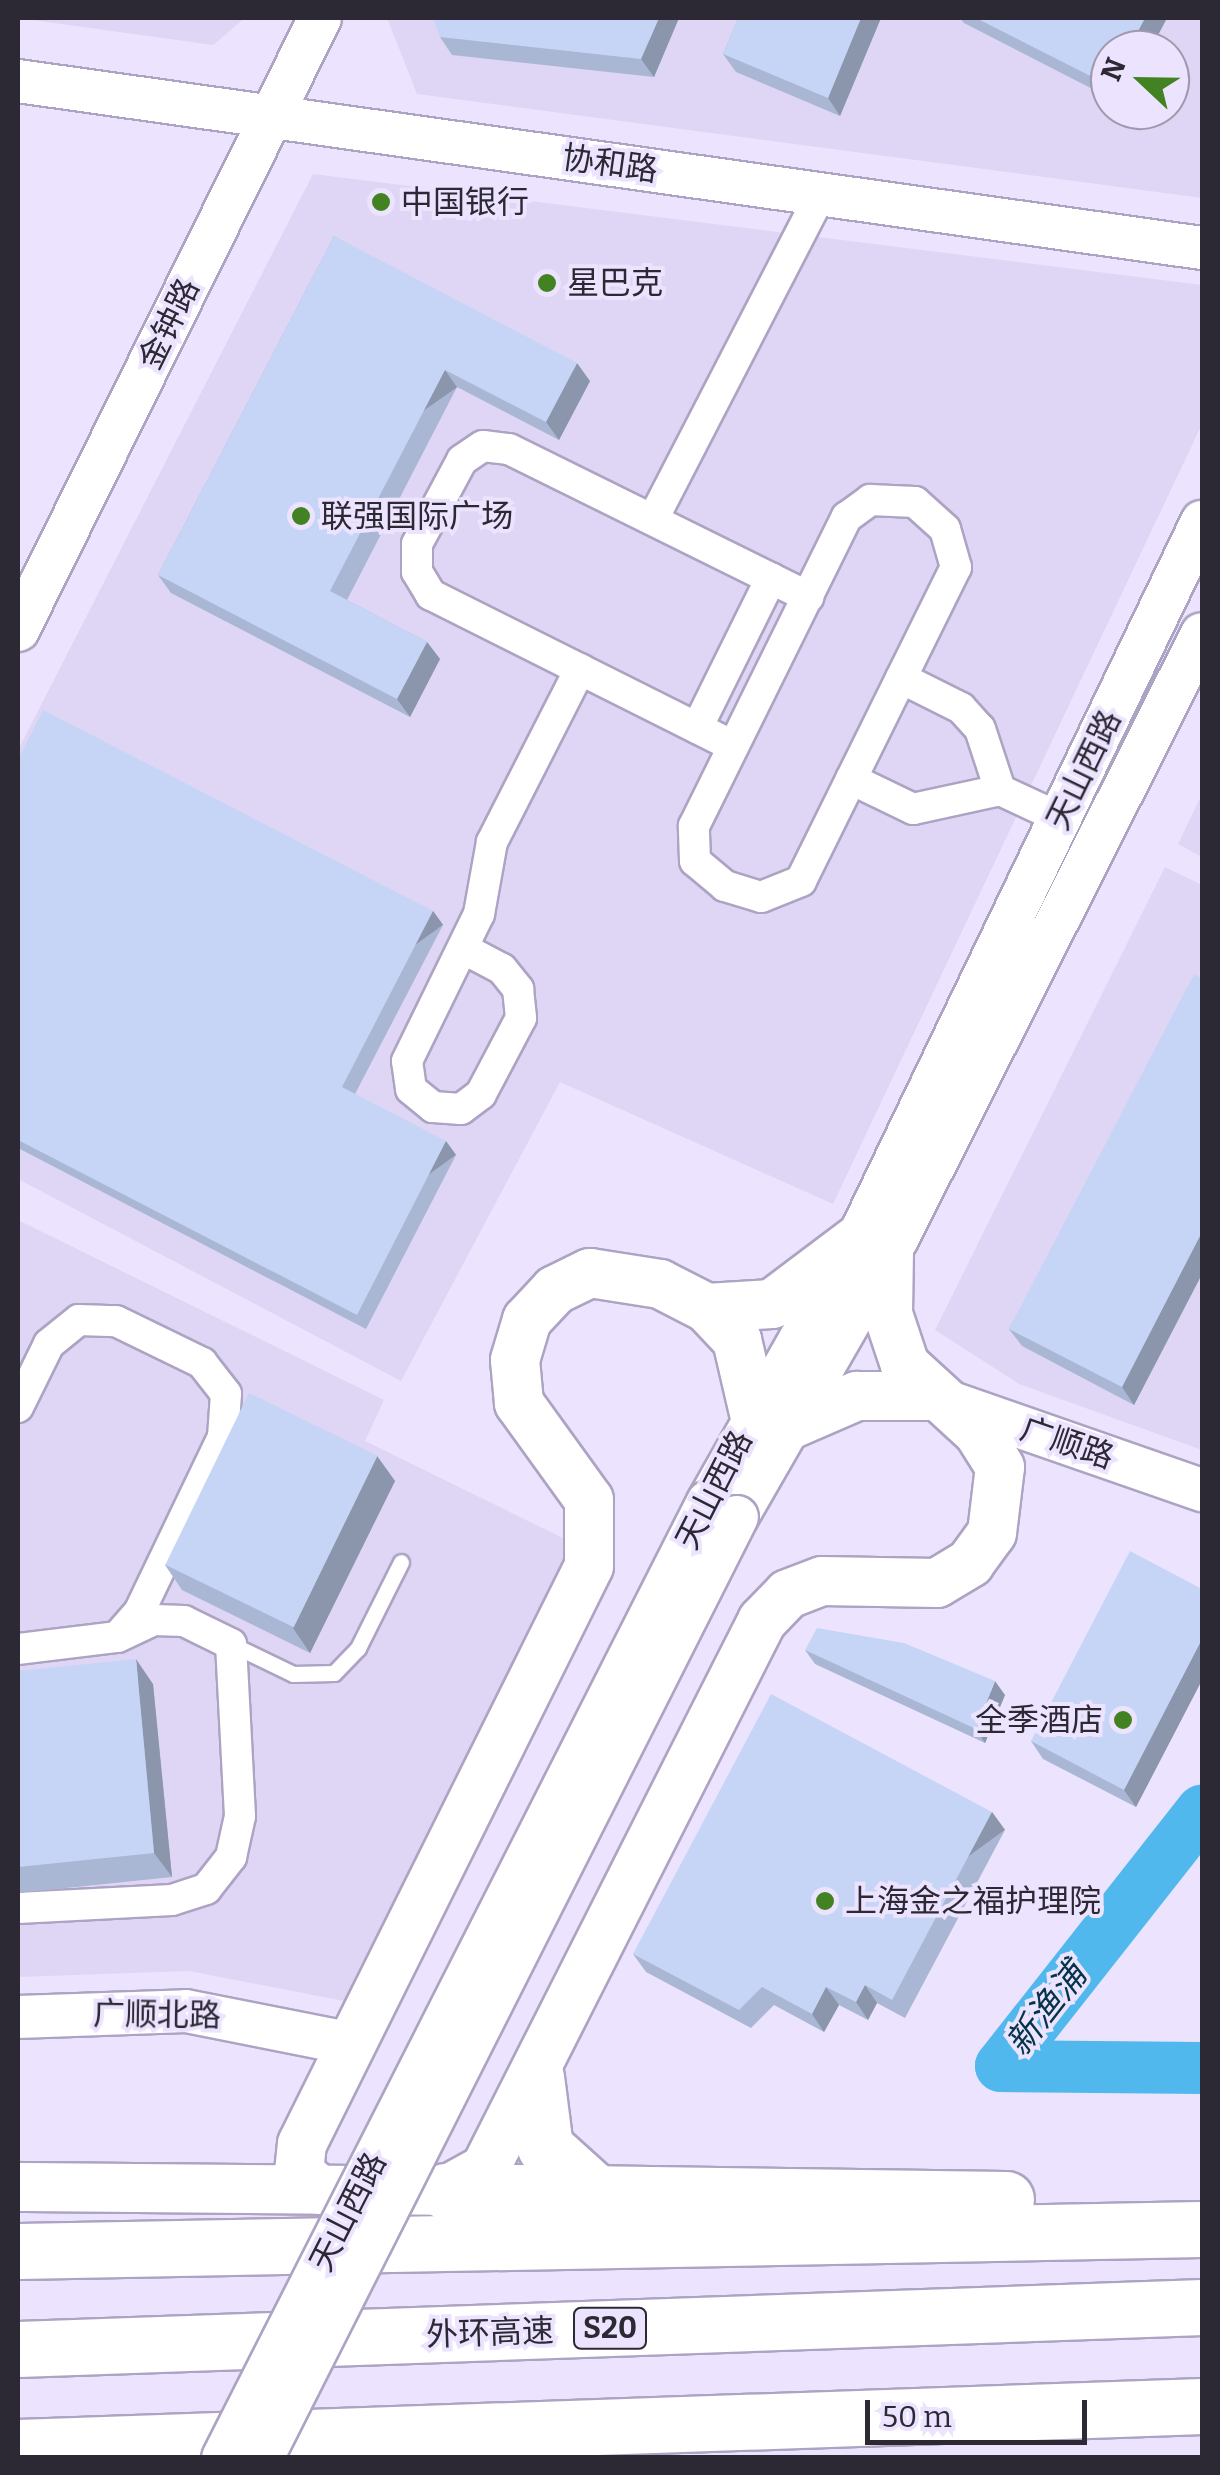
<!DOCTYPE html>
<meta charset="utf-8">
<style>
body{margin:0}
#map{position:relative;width:1220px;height:2475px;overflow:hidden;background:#ece4fe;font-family:Bitter,"Noto Sans SC",serif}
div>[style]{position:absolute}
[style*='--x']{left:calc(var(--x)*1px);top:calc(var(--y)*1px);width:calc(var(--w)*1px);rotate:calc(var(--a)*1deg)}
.built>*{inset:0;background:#dfd5f5}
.river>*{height:52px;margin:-26px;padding:0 26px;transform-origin:26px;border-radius:26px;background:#51b8ee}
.roads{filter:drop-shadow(2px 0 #ada3c2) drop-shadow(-2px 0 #ada3c2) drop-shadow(0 2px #ada3c2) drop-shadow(0 -2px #ada3c2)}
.lane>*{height:15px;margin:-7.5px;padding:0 7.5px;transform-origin:7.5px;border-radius:7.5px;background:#fff}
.street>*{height:30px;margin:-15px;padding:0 15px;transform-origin:15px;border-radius:15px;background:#fff}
.secondary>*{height:42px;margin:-21px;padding:0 21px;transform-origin:21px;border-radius:21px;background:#fff}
.primary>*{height:48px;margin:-24px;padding:0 24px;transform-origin:24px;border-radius:24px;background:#fff}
.highway>*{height:55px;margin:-27.5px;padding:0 27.5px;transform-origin:27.5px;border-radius:27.5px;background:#fff}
.bridges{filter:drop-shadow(2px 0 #ada3c2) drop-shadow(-2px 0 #ada3c2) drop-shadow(0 2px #ada3c2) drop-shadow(0 -2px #ada3c2)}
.secondary-bridge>*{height:42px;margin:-21px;padding:0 21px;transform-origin:21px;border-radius:21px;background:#fff}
.wall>*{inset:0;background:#aab7d4}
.shaded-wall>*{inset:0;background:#8b95ac;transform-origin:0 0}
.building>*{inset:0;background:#c6d5f6;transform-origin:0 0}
.dots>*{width:28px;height:28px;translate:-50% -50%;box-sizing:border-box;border:5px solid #ece4fe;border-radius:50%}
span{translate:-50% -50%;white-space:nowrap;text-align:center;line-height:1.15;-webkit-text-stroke:8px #ece4fe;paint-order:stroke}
.shield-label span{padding:2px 8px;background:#ece4fe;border:2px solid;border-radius:8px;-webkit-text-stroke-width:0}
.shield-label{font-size:30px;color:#2c2834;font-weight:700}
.street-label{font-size:32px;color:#2c2834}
.poi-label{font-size:32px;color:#2c2834}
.left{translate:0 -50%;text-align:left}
.right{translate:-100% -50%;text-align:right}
.water-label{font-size:35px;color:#05344a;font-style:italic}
.frame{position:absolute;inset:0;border:20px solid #2c2834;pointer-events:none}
.north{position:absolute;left:1090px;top:30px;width:100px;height:100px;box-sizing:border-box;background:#ece4fe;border:2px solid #9f99ad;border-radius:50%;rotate:292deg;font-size:28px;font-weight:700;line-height:40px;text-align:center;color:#2c2834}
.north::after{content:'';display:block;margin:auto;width:35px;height:45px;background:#428222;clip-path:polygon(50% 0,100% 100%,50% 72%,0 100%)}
.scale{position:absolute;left:865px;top:2400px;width:222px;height:45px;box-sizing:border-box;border:5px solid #2c2834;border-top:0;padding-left:12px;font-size:30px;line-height:35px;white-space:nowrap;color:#2c2834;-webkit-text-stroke:8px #ece4fe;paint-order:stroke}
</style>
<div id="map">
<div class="built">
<div style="clip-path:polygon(18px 18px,245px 18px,213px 45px)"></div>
<div style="clip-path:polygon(evenodd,387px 18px,1202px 18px,1202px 198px,417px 94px,387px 18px,1110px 50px,1170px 50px,1170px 110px,1110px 110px,1110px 50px)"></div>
<div style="clip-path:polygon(313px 174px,1202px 285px,1202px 424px,833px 1204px,560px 1082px,401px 1381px,18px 1179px,18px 750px)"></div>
<div style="clip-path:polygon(1202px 794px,1202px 857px,1178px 844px)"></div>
<div style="clip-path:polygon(1165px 867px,1202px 885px,1202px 1450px,1019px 1384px,935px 1330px)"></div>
<div style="clip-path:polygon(18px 1220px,384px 1400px,365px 1441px,573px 1543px,344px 2001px,189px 1971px,18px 1977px)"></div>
</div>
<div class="river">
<div style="--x:1001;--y:2066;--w:325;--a:-51.8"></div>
<div style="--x:1001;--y:2066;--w:201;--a:0.6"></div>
</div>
<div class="roads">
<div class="lane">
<div style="--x:231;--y:1644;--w:69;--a:25.8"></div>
<div style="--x:293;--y:1674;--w:41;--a:-1.4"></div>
<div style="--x:334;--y:1673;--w:35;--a:-46"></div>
<div style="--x:358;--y:1648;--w:96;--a:-63.4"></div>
</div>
<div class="street">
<div style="--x:870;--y:500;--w:45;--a:2.5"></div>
<div style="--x:915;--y:502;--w:40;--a:42"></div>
<div style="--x:945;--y:529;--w:40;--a:74"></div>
<div style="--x:956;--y:567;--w:350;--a:116.3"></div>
<div style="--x:801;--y:881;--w:43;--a:158.2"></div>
<div style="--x:761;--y:897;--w:38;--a:-163"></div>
<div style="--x:725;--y:886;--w:39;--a:-140"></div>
<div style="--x:695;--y:861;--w:35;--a:-92"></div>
<div style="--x:694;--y:826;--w:345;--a:-63.7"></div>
<div style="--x:847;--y:517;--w:29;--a:-36"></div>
<div style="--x:653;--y:519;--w:367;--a:-62.7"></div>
<div style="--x:901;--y:678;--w:67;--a:26.6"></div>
<div style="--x:961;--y:708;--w:28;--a:48"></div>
<div style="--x:980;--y:729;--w:64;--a:71.8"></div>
<div style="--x:697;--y:728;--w:167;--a:-63.7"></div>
<div style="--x:733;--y:746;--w:338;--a:-153.4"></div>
<div style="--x:431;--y:595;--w:27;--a:-121"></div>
<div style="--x:417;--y:572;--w:28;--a:-90"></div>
<div style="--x:417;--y:544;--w:95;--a:-61.8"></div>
<div style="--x:462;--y:460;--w:25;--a:-34"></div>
<div style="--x:483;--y:446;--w:26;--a:7"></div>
<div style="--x:509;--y:449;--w:334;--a:26.3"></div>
<div style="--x:851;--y:779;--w:69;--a:25.8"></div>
<div style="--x:913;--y:809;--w:89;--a:-12.3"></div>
<div style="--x:1000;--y:790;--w:66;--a:25"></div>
<div style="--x:464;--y:949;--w:43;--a:27.8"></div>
<div style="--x:502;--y:969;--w:26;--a:51"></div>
<div style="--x:518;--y:989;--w:29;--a:84"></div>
<div style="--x:521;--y:1018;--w:86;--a:117.8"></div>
<div style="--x:481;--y:1094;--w:25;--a:143"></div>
<div style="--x:461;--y:1109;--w:28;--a:-176"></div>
<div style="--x:433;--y:1107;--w:28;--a:-141"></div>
<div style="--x:411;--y:1089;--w:28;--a:-98"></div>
<div style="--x:407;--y:1061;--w:164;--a:-63.9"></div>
<div style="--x:479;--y:914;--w:73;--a:-79.8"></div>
<div style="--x:492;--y:842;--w:194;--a:-63"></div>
<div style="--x:18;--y:1407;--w:70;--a:-63.8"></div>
<div style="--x:49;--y:1344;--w:38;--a:-39"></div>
<div style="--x:79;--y:1320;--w:37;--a:2"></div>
<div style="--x:116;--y:1321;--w:96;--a:26"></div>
<div style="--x:202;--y:1363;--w:39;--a:52"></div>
<div style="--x:226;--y:1394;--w:43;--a:94"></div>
<div style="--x:223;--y:1437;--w:194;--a:115.6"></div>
<div style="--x:139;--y:1612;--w:33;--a:131"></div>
<div style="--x:117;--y:1637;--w:100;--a:173.1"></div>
<div style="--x:18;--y:1908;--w:154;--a:-3"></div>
<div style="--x:172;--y:1900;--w:36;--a:-18"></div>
<div style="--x:206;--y:1889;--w:41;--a:-52"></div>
<div style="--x:231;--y:1857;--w:42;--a:-77.6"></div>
<div style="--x:240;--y:1816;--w:172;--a:-93"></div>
<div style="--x:231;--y:1644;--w:52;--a:-153.9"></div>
<div style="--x:184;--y:1621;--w:30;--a:-178"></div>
<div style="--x:154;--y:1620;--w:38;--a:155"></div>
</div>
<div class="secondary">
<div style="--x:18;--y:81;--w:1196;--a:8.03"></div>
<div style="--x:18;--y:630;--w:682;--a:-63.74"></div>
<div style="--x:943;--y:1400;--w:274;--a:19.2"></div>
<div style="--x:708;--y:1502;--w:319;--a:-60.5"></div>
<div style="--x:865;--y:1224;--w:779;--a:-64.36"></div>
<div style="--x:737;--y:1517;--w:323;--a:-60.1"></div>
<div style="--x:898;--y:1237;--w:675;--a:-63.25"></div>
<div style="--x:18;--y:2017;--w:168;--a:-2"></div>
<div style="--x:186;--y:2011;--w:169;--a:11.2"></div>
</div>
<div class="primary">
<div style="--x:707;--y:1308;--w:65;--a:-3.5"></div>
<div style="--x:772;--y:1304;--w:106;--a:-37"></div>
<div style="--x:783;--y:1428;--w:81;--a:-23.4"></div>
<div style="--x:857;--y:1396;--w:74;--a:0"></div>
<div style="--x:18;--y:2187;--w:427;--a:0.5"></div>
<div style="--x:445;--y:2191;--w:46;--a:-28.8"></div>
<div style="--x:485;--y:2169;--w:614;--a:-63.18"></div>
<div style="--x:762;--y:1621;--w:37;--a:-46"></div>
<div style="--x:788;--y:1594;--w:36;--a:-21"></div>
<div style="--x:822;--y:1581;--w:115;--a:1"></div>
<div style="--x:937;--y:1583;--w:39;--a:-31"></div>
<div style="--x:970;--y:1563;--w:37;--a:-54"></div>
<div style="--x:992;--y:1533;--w:66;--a:-83.1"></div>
<div style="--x:1000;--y:1467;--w:41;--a:-122.2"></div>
<div style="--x:978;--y:1432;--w:99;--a:-137.5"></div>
<div style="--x:905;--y:1365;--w:54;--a:-108.4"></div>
<div style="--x:888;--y:1314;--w:62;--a:-89.1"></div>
<div style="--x:319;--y:2190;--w:27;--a:-138"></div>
<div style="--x:299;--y:2172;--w:28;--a:-84"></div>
<div style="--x:302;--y:2144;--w:645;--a:-63.59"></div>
<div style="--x:589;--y:1566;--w:66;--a:-90"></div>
<div style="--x:589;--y:1500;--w:120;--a:-125.8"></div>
<div style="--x:519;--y:1403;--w:43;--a:-95.3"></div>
<div style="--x:515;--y:1360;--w:42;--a:-73.3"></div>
<div style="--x:527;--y:1320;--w:41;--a:-47"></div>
<div style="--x:555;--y:1290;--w:39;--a:-26"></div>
<div style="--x:590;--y:1273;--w:71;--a:8.9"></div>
<div style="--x:660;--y:1284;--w:53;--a:27.1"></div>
<div style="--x:707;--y:1308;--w:44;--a:46.8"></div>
<div style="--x:737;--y:1340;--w:75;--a:76.9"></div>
</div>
<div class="highway">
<div style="--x:536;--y:2077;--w:71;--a:82.7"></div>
<div style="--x:545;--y:2147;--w:69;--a:42"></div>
<div style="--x:445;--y:2191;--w:561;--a:0.82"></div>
<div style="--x:18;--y:2251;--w:1184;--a:-1.06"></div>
<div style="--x:18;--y:2349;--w:1185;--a:-2.03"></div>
<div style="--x:18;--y:2447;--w:1185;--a:-1.98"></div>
</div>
</div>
<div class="bridges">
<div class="secondary-bridge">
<div style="--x:223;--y:2458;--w:1072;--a:-63.1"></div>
<div style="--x:262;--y:2458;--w:1054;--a:-63.22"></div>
</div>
</div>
<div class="wall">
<div style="clip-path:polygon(679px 18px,654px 77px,452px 55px,440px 37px)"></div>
<div style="clip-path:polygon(738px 18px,881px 18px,840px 116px,736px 72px,723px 54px)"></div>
<div style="clip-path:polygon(960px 18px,1167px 18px,1150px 50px,1110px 50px,1110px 98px,964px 23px)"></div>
<div style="clip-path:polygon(334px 236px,590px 381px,559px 440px,457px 387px,347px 600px,427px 642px,440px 659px,410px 717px,171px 593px,158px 575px)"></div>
<div style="clip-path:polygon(18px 760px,433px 911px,443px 925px,355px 1094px,456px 1155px,366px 1329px,18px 1148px)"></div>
<div style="clip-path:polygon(1202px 979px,1202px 1274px,1134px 1405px,1022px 1346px,1009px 1329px)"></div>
<div style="clip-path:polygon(377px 1456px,395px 1481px,310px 1653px,182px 1590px,165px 1565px)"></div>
<div style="clip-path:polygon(1202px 1589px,1202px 1680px,1136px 1807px,1043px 1759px,1031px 1741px)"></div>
<div style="clip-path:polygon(805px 1650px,1005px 1695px,985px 1743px,815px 1664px)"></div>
<div style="clip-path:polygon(18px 1671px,153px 1684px,172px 1877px,18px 1893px)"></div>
<div style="clip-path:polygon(992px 1812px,1005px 1830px,905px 2018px,877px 2003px,868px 2020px,839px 2005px,824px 2032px,774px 2005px,751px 2028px,646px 1972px,633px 1954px)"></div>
</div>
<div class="shaded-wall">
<div style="clip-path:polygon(659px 18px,679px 18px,654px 77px,641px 59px)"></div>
<div style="clip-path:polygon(861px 18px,881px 18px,840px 116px,828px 98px)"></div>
<div style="clip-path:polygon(1145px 18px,1167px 18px,1150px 50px,1128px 50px)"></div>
<div style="clip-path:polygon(577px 363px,590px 381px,559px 440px,546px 422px)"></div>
<div style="left:445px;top:370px;width:21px;height:249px;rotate:55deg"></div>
<div style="clip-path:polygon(427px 642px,440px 659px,410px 717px,397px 699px)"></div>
<div style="left:433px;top:911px;width:17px;height:198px;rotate:54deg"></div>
<div style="left:446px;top:1141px;width:17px;height:195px;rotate:54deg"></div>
<div style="clip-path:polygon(1202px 1232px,1202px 1274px,1134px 1405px,1122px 1387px)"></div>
<div style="clip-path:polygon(377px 1456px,395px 1481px,310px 1653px,293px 1628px)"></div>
<div style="clip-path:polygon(1202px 1639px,1202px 1680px,1136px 1807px,1124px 1790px)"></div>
<div style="clip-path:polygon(136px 1659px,153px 1684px,172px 1877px,154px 1853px)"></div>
<div style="clip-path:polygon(995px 1681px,1005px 1695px,985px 1743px,976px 1729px)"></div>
<div style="left:992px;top:1812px;width:22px;height:213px;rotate:54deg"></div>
<div style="clip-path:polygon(865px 1985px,877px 2003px,868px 2020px,856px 2002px)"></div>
<div style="clip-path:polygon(826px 1987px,839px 2005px,824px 2032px,812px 2014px)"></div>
</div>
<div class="building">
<div style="clip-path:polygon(433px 18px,659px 18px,641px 59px,440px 37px)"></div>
<div style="clip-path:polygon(738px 18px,861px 18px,828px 98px,723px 54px)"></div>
<div style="clip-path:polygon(976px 18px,1145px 18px,1128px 50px,1110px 50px,1110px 86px)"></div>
<div style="clip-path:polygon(334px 236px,577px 363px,546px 422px,445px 370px,330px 591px,427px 642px,397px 699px,158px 575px)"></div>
<div style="clip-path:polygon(43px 710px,433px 911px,342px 1087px,446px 1141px,357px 1315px,18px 1140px,18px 760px)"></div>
<div style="clip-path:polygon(1194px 974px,1202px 979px,1202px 1232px,1122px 1387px,1009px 1329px)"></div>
<div style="left:249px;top:1393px;width:143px;height:191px;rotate:26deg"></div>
<div style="clip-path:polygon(1130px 1551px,1202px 1589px,1202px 1639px,1124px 1790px,1031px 1741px)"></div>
<div style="clip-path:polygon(817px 1628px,904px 1643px,995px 1681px,976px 1729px,805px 1650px)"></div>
<div style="clip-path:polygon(136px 1659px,154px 1853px,18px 1867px,18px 1671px)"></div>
<div style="clip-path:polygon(771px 1694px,992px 1812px,892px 2000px,865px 1985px,856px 2002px,826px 1987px,812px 2014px,762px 1987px,739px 2010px,633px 1954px)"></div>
</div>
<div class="dots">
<div style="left:381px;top:202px;background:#428222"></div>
<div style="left:547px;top:283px;background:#428222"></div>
<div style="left:301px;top:516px;background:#428222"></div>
<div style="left:1123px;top:1720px;background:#428222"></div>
<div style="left:825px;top:1901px;background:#428222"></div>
</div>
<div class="shield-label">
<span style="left:610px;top:2328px">S20</span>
</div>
<div class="street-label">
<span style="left:610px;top:164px;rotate:8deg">协和路</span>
<span style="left:169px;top:324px;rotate:-64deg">金钟路</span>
<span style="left:1084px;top:770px;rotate:-64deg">天山西路</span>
<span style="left:1067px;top:1443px;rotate:19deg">广顺路</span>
<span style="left:714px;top:1490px;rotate:-63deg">天山西路</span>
<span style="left:157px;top:2015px;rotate:1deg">广顺北路</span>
<span style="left:348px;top:2212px;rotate:-63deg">天山西路</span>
<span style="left:490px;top:2333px;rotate:-2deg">外环高速</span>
</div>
<div class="poi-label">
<span class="left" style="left:401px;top:202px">中国银行</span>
<span class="left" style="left:567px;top:283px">星巴克</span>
<span class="left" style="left:321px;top:516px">联强国际广场</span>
<span class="right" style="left:1103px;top:1720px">全季酒店</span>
<span class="left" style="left:845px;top:1901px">上海金之福护理院</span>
</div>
<div class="water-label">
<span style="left:1046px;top:2009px;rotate:-52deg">新渔浦</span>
</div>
<div class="frame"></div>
<div class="north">N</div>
<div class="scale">50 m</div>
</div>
